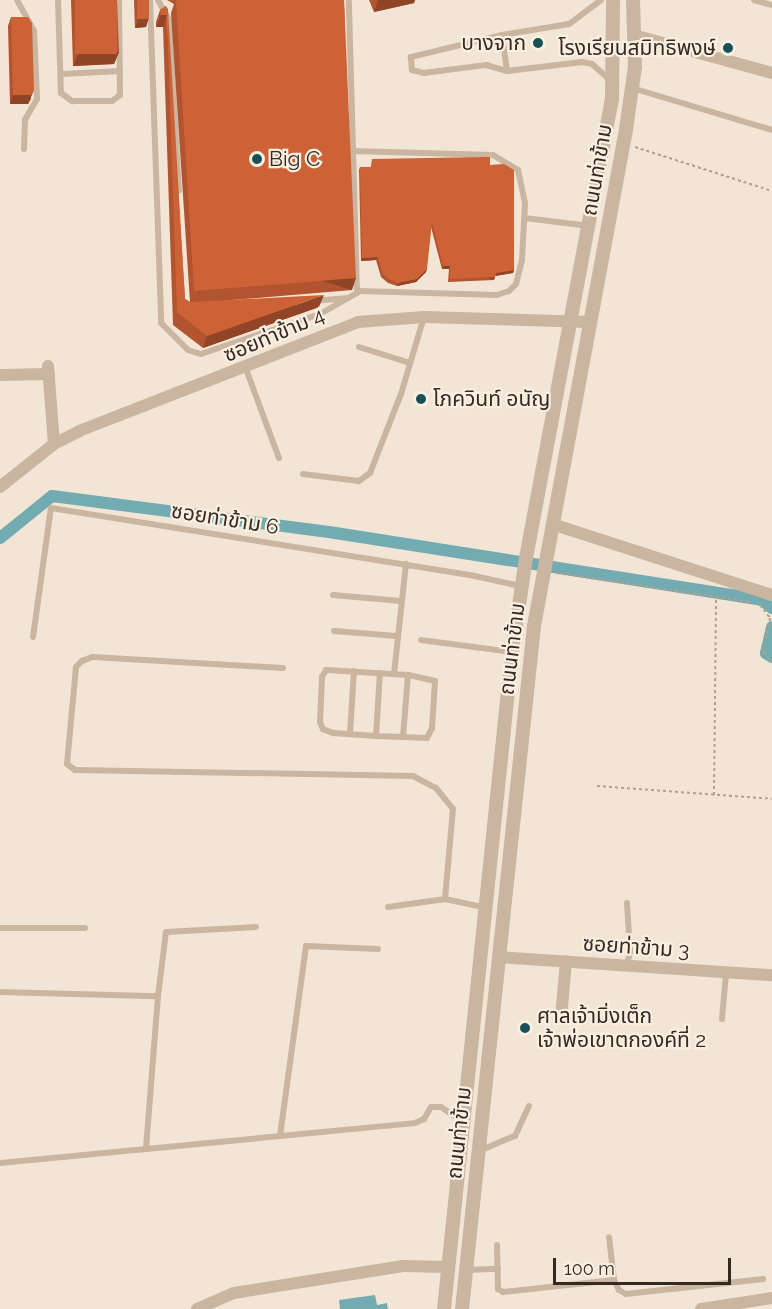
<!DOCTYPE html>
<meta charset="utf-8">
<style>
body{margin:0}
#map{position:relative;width:772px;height:1309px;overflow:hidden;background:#f2e5d5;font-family:Raleway,"Noto Sans Thai",sans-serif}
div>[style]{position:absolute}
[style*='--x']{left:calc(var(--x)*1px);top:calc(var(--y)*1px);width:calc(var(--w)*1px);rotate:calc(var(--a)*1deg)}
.water>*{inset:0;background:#72abb1}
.canal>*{height:12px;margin:-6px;padding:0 6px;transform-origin:6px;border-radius:6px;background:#72abb1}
.path>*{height:2px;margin-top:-1px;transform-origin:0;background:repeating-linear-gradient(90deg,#b69f8b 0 3px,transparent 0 6px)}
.service>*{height:6px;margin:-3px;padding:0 3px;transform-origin:3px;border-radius:3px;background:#cab5a0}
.minor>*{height:12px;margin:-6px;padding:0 6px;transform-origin:6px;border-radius:6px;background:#cab5a0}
.tertiary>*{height:14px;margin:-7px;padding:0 7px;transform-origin:7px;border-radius:7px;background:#cab5a0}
.wall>*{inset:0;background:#b1542f}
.shaded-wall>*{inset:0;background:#904526;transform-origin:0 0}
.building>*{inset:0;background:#ce6237;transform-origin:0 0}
.dots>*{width:16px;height:16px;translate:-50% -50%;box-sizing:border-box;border:3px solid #faefe1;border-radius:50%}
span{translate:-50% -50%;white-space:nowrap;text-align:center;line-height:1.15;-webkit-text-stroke:4.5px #faefe1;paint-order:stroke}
.poi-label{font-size:21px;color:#342a24}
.right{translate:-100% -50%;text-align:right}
.left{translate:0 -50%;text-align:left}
.street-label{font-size:21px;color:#342a24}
.scale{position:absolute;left:553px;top:1258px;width:178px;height:27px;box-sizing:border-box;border:3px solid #342a24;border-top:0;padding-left:8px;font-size:18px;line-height:21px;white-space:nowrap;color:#342a24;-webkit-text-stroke:4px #faefe1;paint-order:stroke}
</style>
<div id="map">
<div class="water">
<div style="clip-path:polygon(375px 1295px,377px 1305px,387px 1303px,388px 1309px,340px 1309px,339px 1300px)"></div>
</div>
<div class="canal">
<div style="--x:0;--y:538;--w:67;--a:-38.9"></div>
<div style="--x:52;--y:496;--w:279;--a:7.4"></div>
<div style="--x:329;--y:532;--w:438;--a:8.9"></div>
<div style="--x:762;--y:600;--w:13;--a:39"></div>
<div style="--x:772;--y:627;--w:27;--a:103"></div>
<div style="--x:766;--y:653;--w:7;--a:34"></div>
</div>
<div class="path">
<div style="--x:635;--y:147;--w:144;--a:17.8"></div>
<div style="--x:556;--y:573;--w:198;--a:8.4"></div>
<div style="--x:760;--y:605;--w:16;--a:52"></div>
<div style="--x:770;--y:618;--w:35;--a:102"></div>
<div style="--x:763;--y:652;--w:13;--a:48"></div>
<div style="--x:597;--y:786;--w:175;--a:4.2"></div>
<div style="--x:714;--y:795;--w:198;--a:-89.4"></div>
</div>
<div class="service">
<div style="--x:17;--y:0;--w:35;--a:61"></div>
<div style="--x:34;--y:31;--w:21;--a:87"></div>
<div style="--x:35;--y:52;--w:47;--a:87.6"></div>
<div style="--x:37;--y:99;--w:24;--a:120"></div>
<div style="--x:25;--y:120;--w:29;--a:92"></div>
<div style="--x:58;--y:0;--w:93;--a:88.2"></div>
<div style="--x:61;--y:93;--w:14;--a:36"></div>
<div style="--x:72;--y:101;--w:40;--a:0"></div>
<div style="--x:112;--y:101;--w:10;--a:-37"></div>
<div style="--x:120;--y:95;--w:95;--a:-90.6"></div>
<div style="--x:150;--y:0;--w:323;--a:88"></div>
<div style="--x:161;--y:323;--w:38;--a:45"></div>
<div style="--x:188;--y:350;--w:14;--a:17"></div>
<div style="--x:201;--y:354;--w:126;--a:-18.6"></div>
<div style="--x:320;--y:314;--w:43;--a:-29.6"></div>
<div style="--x:357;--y:293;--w:293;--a:-91.6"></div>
<div style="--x:158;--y:0;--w:23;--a:61"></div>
<div style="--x:169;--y:20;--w:171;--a:86.7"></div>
<div style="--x:601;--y:0;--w:40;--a:143"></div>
<div style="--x:569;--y:24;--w:68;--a:170.7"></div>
<div style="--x:502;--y:35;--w:36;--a:82"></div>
<div style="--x:507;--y:71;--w:76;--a:-6.8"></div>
<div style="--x:582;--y:62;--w:10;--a:11"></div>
<div style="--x:592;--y:64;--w:24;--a:42"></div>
<div style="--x:754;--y:0;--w:19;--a:16"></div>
<div style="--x:502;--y:35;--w:94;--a:166.4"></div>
<div style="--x:411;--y:57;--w:13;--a:86"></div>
<div style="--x:412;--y:70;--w:12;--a:14"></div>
<div style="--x:424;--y:73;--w:63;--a:-7.4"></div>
<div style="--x:486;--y:65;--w:22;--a:16"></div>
<div style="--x:61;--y:74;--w:59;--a:-2.9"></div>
<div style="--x:632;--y:88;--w:146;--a:16.7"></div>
<div style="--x:352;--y:151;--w:141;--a:1.6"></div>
<div style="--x:493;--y:155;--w:29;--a:31"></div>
<div style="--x:518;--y:170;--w:35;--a:78"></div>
<div style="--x:525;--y:204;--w:56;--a:93.1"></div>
<div style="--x:522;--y:260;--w:25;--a:104"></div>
<div style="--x:516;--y:284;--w:10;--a:135"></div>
<div style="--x:509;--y:291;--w:13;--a:162"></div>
<div style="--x:497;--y:295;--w:139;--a:-178.4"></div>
<div style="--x:525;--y:218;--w:65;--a:7"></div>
<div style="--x:313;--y:301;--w:35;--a:-5"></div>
<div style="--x:359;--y:347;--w:53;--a:17.4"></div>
<div style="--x:246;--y:369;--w:95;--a:69.7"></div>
<div style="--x:303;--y:474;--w:56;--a:7.1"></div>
<div style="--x:359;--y:481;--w:14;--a:-36"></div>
<div style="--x:370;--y:473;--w:85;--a:-68.6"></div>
<div style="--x:401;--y:394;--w:80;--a:-73.4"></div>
<div style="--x:333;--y:595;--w:68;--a:5"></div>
<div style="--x:334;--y:631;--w:63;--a:4.5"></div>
<div style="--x:33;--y:637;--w:130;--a:-82.1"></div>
<div style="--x:51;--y:508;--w:424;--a:9.1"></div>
<div style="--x:470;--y:575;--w:51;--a:12.4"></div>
<div style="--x:421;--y:640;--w:92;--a:7.5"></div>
<div style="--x:283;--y:668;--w:191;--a:-176.7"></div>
<div style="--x:92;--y:657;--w:11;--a:158"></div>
<div style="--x:82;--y:661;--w:8;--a:135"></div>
<div style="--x:76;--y:667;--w:97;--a:95.3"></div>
<div style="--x:67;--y:764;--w:10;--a:37"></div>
<div style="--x:75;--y:770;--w:338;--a:1"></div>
<div style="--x:413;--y:776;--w:26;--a:28"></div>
<div style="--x:436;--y:788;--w:27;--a:51"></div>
<div style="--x:453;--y:809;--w:90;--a:95.1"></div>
<div style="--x:394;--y:674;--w:111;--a:-83.8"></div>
<div style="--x:350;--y:734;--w:63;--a:-86.4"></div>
<div style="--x:376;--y:736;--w:63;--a:-86.4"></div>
<div style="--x:403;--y:737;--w:62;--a:-85.4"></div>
<div style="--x:408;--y:675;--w:82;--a:-176.5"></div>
<div style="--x:326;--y:670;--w:8;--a:120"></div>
<div style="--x:322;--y:677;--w:45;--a:92.5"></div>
<div style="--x:320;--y:722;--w:8;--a:67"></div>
<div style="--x:323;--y:729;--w:11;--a:22"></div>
<div style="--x:333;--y:733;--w:43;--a:4"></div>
<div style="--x:376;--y:736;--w:51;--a:2.2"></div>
<div style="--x:427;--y:738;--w:11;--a:-63"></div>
<div style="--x:432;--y:728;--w:47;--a:-86.3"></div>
<div style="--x:435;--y:681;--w:28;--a:-167"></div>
<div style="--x:627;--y:903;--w:48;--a:86.4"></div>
<div style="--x:630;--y:951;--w:16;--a:101"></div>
<div style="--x:388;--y:907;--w:58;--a:-8"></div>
<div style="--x:445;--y:899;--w:40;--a:12"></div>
<div style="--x:0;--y:928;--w:85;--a:0"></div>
<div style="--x:0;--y:992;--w:158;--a:1.5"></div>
<div style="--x:158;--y:996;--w:153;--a:94.5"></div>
<div style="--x:146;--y:1149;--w:147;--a:174.5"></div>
<div style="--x:158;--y:996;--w:64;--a:-82.9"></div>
<div style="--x:166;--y:932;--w:90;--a:-3.2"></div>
<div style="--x:722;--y:1019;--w:46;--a:-85"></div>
<div style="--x:280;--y:1136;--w:192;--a:-82.2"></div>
<div style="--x:306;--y:946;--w:72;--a:2.4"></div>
<div style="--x:146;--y:1149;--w:270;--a:-5.5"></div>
<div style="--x:415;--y:1123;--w:10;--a:-24"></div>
<div style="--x:424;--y:1119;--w:14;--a:-60"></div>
<div style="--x:431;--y:1107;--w:10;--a:0"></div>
<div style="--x:441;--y:1107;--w:25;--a:34"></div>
<div style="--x:479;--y:1151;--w:39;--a:-23"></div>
<div style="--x:515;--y:1136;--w:33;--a:-65"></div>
<div style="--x:497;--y:1245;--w:44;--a:88.7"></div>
<div style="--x:498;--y:1289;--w:6;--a:31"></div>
<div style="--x:503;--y:1292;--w:112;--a:-6.2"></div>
<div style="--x:614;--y:1280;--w:43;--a:-96.6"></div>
<div style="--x:465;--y:1270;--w:33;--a:-2"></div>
<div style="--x:614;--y:1280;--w:11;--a:63"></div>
<div style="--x:619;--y:1290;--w:8;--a:30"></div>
<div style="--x:626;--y:1294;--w:138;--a:-6.2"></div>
</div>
<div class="minor">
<div style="--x:637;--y:36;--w:140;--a:15.3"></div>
<div style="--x:48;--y:366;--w:78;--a:85.6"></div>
<div style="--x:2;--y:375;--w:47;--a:-1.2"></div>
<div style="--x:0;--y:487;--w:69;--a:-38.5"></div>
<div style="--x:54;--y:444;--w:28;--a:-27"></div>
<div style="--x:79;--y:431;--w:300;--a:-21.3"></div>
<div style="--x:358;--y:322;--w:66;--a:-4.3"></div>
<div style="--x:424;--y:317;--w:166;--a:1.7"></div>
<div style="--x:552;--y:524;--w:231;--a:17.9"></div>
<div style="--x:498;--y:957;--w:275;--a:3.8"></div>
<div style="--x:561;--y:1018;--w:57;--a:-85"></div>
<div style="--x:197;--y:1309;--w:40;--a:-23.4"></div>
<div style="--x:234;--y:1293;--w:171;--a:-9.1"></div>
<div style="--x:403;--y:1266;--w:45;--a:1.3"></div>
<div style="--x:701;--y:1309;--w:72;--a:-8.8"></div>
</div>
<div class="tertiary">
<div style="--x:444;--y:1309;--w:661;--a:-84.09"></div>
<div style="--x:512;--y:652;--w:95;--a:-81.5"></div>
<div style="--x:526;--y:558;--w:467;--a:-79.4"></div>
<div style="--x:612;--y:99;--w:99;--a:-89.4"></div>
<div style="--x:462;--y:1309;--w:687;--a:-83.98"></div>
<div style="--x:534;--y:626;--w:498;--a:-79.5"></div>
<div style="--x:625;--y:136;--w:70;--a:-81.8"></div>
<div style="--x:635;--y:67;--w:67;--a:-91.7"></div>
</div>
<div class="wall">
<div style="clip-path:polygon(71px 0,117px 0,119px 52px,114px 64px,73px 66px)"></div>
<div style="clip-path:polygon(134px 0,149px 0,146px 27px,135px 28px)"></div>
<div style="clip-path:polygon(167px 0,344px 0,352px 290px,232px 300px,319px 307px,203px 348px,173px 325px,163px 27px,156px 27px,156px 22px,160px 10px,166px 6px,185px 299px,190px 302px,171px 13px,174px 4px)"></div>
<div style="clip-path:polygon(369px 0,415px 0,414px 3px,374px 12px)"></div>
<div style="clip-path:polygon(11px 17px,31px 99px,28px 104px,10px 104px,8px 26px)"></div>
<div style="clip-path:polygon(372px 159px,490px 165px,514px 270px,513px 273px,495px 276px,494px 280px,448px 282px,449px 269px,442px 269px,431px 227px,426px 272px,416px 282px,397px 286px,388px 283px,381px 277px,376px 260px,361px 261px,359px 170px,360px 167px,371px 167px)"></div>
</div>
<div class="shaded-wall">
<div style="clip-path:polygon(378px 0,415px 0,414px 3px,374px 12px)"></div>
<div style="clip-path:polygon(161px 15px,167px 15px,163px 27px,156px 27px)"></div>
<div style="clip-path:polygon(149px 18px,146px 27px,135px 28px,138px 19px)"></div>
<div style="clip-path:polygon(119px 52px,114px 64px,73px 66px,78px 54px)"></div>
<div style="clip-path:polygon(34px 90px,28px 104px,10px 104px,13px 95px)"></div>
<div style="clip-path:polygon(378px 257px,376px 260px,361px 261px,362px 258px)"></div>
<div style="clip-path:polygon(443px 266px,450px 266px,449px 269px,442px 269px)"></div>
<div style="clip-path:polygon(427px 269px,426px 272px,416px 282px,397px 286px,398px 283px)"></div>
<div style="clip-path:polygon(514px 270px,513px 273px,495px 276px,496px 273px)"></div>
<div style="left:495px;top:277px;width:3px;height:45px;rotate:108deg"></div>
<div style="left:356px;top:278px;width:13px;height:163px;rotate:108deg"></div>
<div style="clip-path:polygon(324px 295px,319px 307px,203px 348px,207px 336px)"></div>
</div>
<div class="building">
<div style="left:75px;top:0;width:42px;height:54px"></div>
<div style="left:137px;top:0;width:12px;height:19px"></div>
<div style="clip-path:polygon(178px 0,344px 0,356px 278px,194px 291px,176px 1px)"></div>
<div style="clip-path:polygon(166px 6px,168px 9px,185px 299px,190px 302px,324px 295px,207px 336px,177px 312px,167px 15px,161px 15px,160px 10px)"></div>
<div style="clip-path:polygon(11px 17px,28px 17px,32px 23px,34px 90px,31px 95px,13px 95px)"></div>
<div style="clip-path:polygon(483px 157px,490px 157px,490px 165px,504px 164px,514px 170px,514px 270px,496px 273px,495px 277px,450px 279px,450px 266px,443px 266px,432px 222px,427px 269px,417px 279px,398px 283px,389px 279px,383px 274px,378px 257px,362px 258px,360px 167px,372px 167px,372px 159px)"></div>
</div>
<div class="dots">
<div style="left:538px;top:43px;background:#175057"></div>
<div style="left:728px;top:48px;background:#175057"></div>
<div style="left:257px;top:159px;background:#175057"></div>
<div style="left:421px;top:399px;background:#175057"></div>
<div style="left:525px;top:1028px;background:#175057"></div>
</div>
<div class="poi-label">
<span class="right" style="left:526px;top:43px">บางจาก</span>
<span class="right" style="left:716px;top:48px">โรงเรียนสมิทธิพงษ์</span>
<span class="left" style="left:269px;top:159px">Big C</span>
<span class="left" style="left:433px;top:399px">โภควินท์ อนัญ</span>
<span class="left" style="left:537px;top:1028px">ศาลเจ้ามิ่งเต็ก<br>เจ้าพ่อเขาตกองค์ที่ 2</span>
</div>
<div class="street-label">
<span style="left:597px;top:170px;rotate:-80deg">ถนนท่าข้าม</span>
<span style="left:274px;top:335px;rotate:-23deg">ซอยท่าข้าม 4</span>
<span style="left:225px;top:519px;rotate:9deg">ซอยท่าข้าม 6</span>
<span style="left:512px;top:649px;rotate:-83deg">ถนนท่าข้าม</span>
<span style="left:636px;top:947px;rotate:4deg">ซอยท่าข้าม 3</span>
<span style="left:459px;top:1133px;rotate:-84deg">ถนนท่าข้าม</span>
</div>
<div class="scale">100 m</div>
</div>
